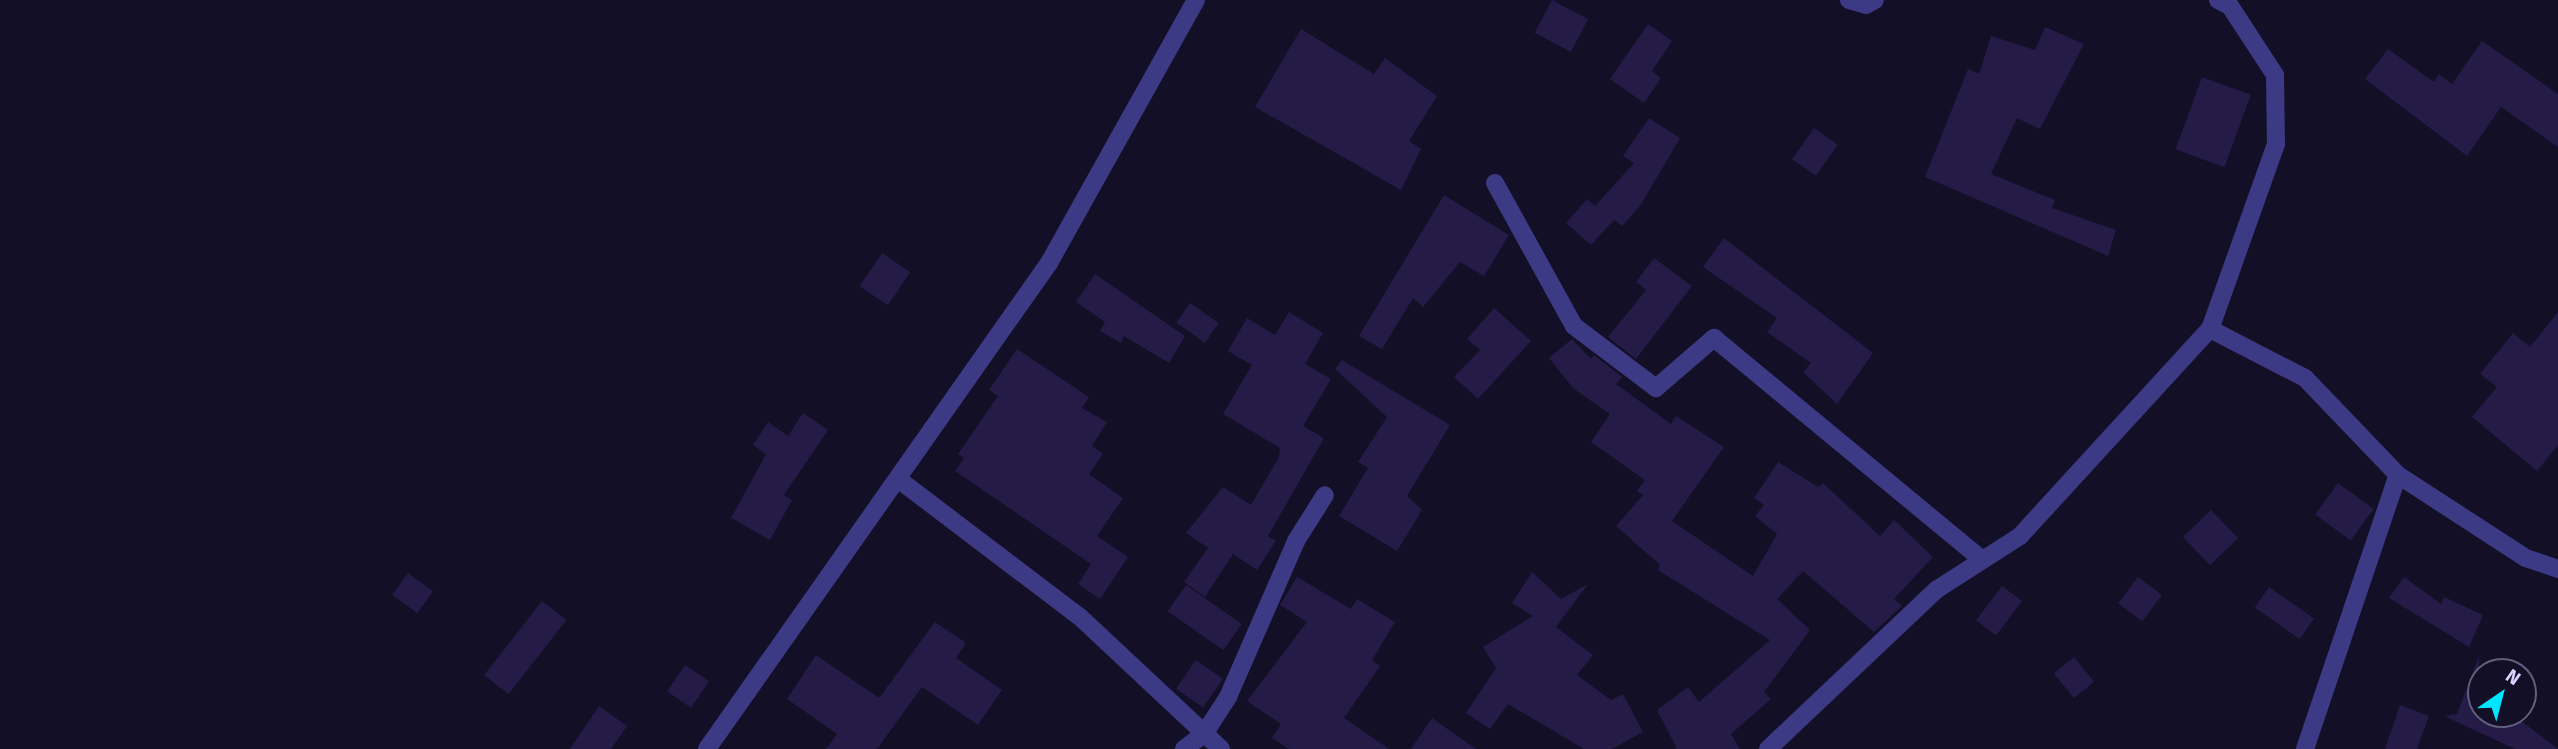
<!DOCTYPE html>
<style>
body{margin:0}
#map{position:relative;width:2558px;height:749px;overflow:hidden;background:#130f26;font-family:"Fira Sans",sans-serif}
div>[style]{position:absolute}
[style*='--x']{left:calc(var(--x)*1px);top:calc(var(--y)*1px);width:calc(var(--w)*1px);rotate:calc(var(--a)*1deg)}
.building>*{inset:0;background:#241b47;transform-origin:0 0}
.minor>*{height:18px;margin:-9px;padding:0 9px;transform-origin:9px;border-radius:9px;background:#3d3a85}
span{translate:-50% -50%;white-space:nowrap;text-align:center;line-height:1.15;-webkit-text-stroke:5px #130f26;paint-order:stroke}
.north{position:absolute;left:2467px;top:658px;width:70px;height:70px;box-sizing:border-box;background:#130f26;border:2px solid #625e7d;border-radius:50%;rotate:35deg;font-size:19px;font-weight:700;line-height:28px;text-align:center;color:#d9d4ff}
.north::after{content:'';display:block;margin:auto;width:24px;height:32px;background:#00e5ff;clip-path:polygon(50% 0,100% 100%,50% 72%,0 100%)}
</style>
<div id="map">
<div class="building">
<div style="left:1552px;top:0;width:41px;height:37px;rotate:28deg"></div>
<div style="clip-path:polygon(1648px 24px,1672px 41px,1652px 71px,1661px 78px,1644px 103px,1610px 79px)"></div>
<div style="clip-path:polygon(2045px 27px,2084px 44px,2040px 129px,2017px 118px,1991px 174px,2055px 200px,2052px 208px,2116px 230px,2108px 256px,1925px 177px,1968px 69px,1979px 74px,1991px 36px,2035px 50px)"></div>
<div style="clip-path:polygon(1301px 29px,1374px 74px,1385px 58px,1437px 96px,1409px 141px,1421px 149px,1401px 190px,1255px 107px)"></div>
<div style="clip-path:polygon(2482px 41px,2558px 94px,2558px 147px,2501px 107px,2467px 156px,2365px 79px,2388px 49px,2434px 82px,2439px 74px,2452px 84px)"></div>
<div style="left:2202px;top:77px;width:52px;height:77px;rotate:20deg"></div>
<div style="clip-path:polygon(1649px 118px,1680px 138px,1640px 206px,1622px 226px,1614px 220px,1591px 245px,1566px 223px,1587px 199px,1595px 206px,1634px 163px,1623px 156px)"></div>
<div style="left:1814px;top:128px;width:29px;height:38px;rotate:35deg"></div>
<div style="clip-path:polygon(1444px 195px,1509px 235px,1484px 276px,1460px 262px,1423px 307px,1413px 298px,1382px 349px,1359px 336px)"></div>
<div style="clip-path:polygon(1724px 238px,1873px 353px,1837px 404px,1803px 372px,1811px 363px,1767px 332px,1777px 318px,1703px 267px)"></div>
<div style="left:882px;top:253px;width:34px;height:40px;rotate:34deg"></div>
<div style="clip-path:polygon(1654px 258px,1692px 286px,1636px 359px,1608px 337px,1646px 290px,1636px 282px)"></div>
<div style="clip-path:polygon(1095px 274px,1185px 336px,1169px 363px,1124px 336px,1121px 343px,1100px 331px,1105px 322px,1076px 302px)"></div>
<div style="left:1190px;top:303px;width:35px;height:24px;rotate:35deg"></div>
<div style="clip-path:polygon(1494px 308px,1531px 341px,1478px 399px,1454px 377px,1480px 350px,1467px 339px)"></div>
<div style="clip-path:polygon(1289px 312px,1323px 333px,1305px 364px,1331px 379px,1303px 426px,1324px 438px,1268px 536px,1276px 541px,1257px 570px,1233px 554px,1205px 597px,1184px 582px,1208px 548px,1186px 533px,1223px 487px,1251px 505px,1279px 457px,1280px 448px,1223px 414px,1252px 365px,1228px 351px,1247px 318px,1275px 335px)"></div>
<div style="clip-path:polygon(2558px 312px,2558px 445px,2537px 471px,2472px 417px,2497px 387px,2480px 374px,2513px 333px,2530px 347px)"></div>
<div style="clip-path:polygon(1572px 339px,1591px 359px,1594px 355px,1622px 377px,1616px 384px,1671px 424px,1676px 416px,1724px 447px,1672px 521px,1753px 576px,1777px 534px,1755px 516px,1764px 505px,1754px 498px,1778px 462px,1818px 487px,1823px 483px,1880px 536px,1894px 520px,1933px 557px,1894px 599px,1902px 606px,1874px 632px,1803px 571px,1777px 599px,1810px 630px,1764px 692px,1771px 699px,1731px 734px,1740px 749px,1677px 749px,1657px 710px,1688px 687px,1699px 702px,1770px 640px,1658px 570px,1660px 565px,1616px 526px,1643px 495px,1637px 491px,1645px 480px,1591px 442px,1610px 414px,1574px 389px,1549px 358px)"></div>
<div style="clip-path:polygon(1017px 349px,1089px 397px,1082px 408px,1107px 422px,1092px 446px,1103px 454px,1089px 474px,1123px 498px,1097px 536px,1128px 557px,1100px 599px,1078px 584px,1091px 564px,955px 471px,964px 458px,958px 454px,998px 396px,989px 390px)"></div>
<div style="clip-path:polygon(1342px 360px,1450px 425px,1407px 496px,1422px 510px,1397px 551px,1339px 516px,1368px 468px,1358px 462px,1387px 417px,1335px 369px)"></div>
<div style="clip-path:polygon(803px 413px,828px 430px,784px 495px,792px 500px,770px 540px,731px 518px,766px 454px,753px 445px,768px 422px,788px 436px)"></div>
<div style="left:2338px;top:483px;width:44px;height:39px;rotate:36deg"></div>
<div style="left:2211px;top:510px;width:39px;height:39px;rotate:46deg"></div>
<div style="clip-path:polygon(1532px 572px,1561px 599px,1588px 584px,1556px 627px,1593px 655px,1577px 675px,1611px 700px,1623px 694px,1643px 732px,1612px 749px,1584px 749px,1508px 704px,1490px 729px,1466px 713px,1496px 668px,1483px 647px,1533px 616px,1512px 603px)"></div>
<div style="left:408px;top:573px;width:31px;height:27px;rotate:36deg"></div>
<div style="clip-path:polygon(1297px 577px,1351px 609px,1357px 599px,1395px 622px,1372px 660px,1380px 666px,1344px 718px,1389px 749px,1289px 749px,1272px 738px,1281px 724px,1247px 701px,1307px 622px,1280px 605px)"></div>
<div style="left:2138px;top:577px;width:30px;height:33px;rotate:37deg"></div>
<div style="clip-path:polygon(2404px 577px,2441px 604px,2444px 597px,2483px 615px,2469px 647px,2389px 598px)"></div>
<div style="left:1186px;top:585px;width:68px;height:32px;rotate:35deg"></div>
<div style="left:2002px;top:586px;width:25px;height:43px;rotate:37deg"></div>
<div style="left:2269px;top:587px;width:55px;height:25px;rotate:35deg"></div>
<div style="left:542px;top:601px;width:31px;height:94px;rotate:38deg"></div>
<div style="clip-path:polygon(935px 622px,966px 643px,956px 658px,1002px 690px,978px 725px,922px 687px,877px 749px,826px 749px,837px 734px,787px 699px,816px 655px,879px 698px)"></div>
<div style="clip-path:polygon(2479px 656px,2481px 714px,2512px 714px,2558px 749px,2515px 749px,2444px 716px,2457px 714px)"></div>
<div style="left:2074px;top:657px;width:32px;height:26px;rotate:51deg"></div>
<div style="left:1196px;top:660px;width:33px;height:35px;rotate:35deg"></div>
<div style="left:685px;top:665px;width:29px;height:32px;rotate:34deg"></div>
<div style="clip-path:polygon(2400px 705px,2429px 716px,2417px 749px,2385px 749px)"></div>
<div style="clip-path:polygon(599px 706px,627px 726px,611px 749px,570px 749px)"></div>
<div style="clip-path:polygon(1432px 718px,1476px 749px,1411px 749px)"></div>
</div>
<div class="minor">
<div style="--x:1849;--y:0;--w:18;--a:16"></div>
<div style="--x:1866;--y:5;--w:10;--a:-29"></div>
<div style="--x:2218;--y:0;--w:13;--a:27"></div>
<div style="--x:2230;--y:6;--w:82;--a:56.9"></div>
<div style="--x:2275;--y:75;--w:69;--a:89.2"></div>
<div style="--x:2276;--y:144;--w:196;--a:109.6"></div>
<div style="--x:2210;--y:329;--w:107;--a:27.3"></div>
<div style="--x:2305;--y:378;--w:134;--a:46.2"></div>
<div style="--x:2398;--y:475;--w:153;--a:33"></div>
<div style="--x:2526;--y:558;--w:34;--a:19"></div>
<div style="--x:1495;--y:183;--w:163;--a:61.1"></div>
<div style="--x:1574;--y:326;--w:103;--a:37.1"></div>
<div style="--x:1656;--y:388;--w:77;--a:-40.8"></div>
<div style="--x:1714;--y:338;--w:347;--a:39.6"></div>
<div style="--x:898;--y:479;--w:228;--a:37.2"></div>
<div style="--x:1080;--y:617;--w:193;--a:43.1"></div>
<div style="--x:707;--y:749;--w:594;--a:-54.87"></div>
<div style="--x:1049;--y:263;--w:301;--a:-60.8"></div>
<div style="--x:1184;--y:749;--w:25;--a:-37"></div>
<div style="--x:1204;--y:734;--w:44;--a:-57"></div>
<div style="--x:1228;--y:697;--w:170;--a:-66.4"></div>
<div style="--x:1296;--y:541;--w:54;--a:-57.8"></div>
<div style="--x:1768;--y:749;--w:231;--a:-43.4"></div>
<div style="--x:1936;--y:590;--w:100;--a:-32.7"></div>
<div style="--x:2020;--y:536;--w:281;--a:-47.5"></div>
<div style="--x:2305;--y:749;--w:289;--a:-71.3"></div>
</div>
<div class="north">N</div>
</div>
